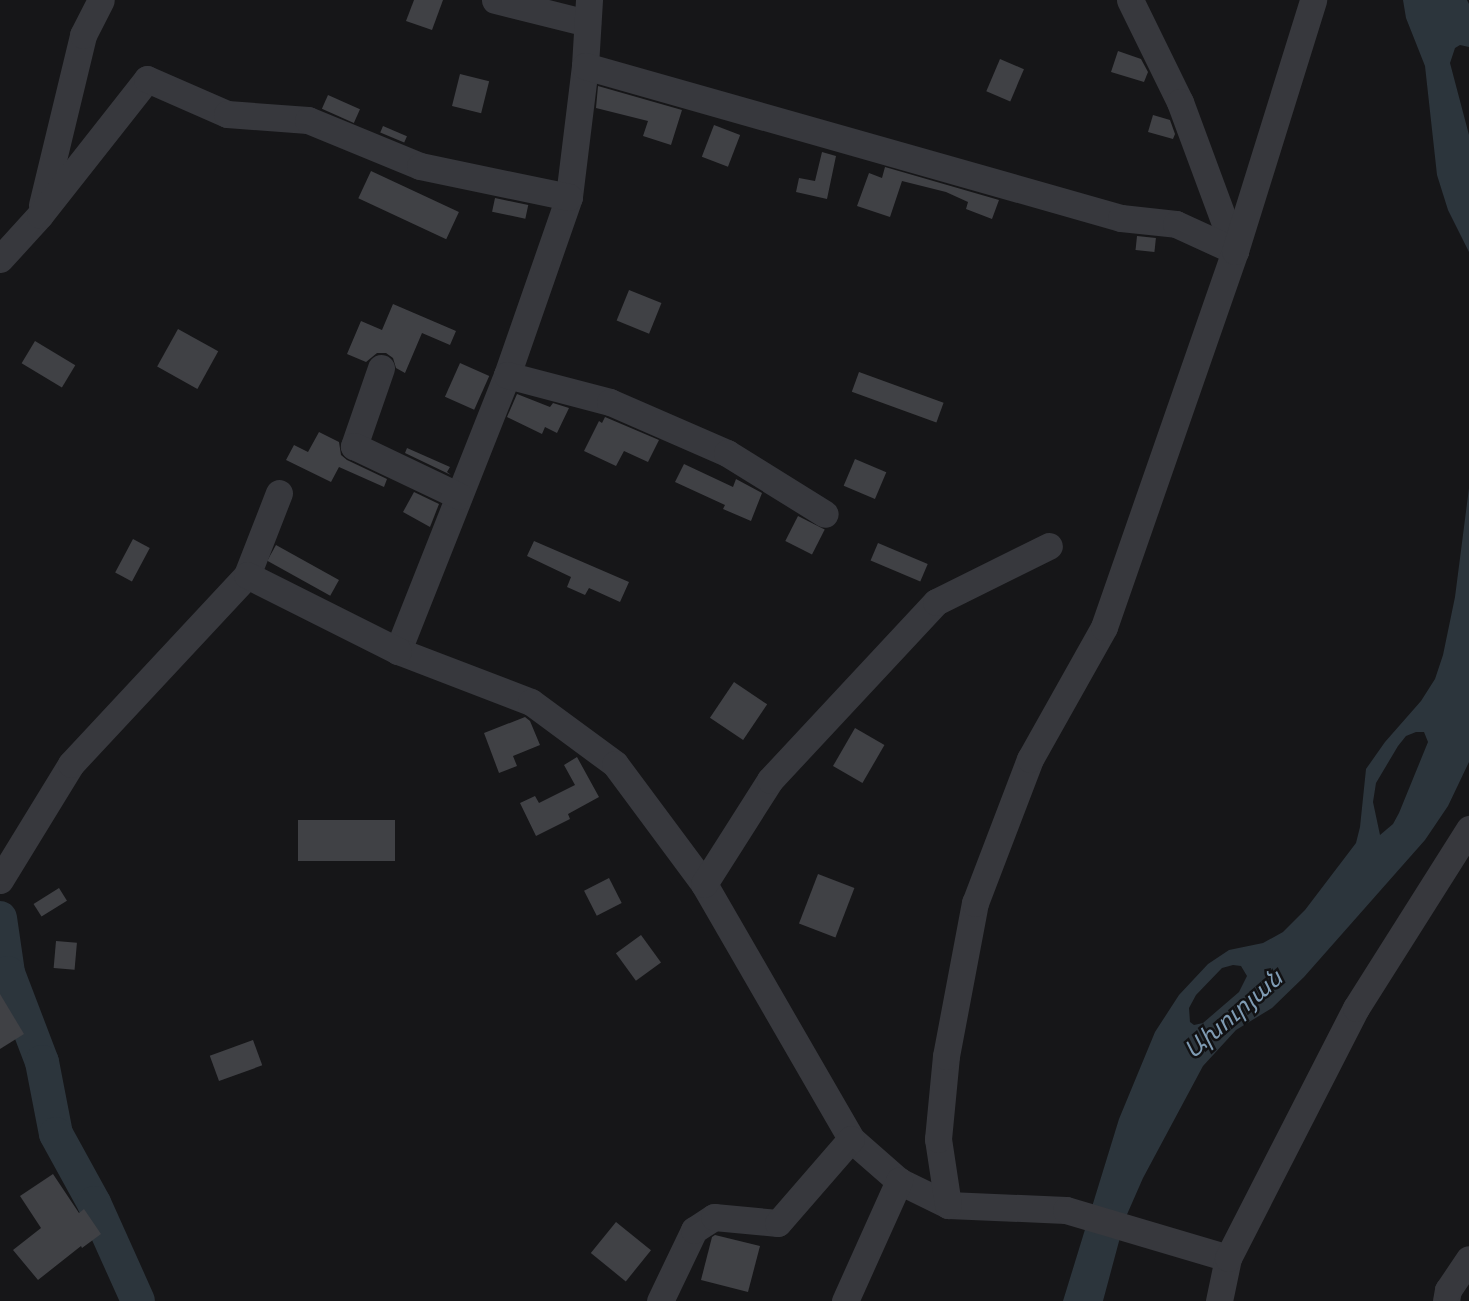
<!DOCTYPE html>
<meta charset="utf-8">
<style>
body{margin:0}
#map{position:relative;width:1469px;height:1301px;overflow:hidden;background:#161618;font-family:"Space Grotesk","Noto Sans Armenian",sans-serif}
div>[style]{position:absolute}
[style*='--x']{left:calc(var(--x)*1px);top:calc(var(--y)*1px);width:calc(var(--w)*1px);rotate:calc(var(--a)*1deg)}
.water>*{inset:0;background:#2c353c}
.river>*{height:34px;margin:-17px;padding:0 17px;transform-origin:17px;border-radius:17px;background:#2c353c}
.building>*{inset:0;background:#404145;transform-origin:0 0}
.minor>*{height:27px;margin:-13.5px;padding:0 13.5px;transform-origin:13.5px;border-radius:13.5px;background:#37383d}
span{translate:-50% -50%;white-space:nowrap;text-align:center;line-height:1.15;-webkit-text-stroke:5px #111113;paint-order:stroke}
.water-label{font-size:24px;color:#7f9bb3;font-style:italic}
</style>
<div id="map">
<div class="water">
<div style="clip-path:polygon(1403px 0,1467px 0,1469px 4px,1469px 47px,1460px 45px,1455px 48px,1450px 63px,1469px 135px,1469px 252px,1448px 210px,1437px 175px,1425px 66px,1406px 18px)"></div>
<div style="clip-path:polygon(evenodd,1469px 488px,1469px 762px,1448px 806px,1425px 840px,1304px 977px,1272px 1008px,1236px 1030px,1203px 1066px,1143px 1178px,1125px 1219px,1103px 1301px,1063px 1301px,1119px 1119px,1155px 1032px,1179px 995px,1208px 964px,1229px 950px,1263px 943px,1283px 932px,1305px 910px,1356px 843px,1360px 827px,1366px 769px,1385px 742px,1421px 701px,1435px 679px,1443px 655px,1455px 597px,1469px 488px,1416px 732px,1424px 732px,1428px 742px,1399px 813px,1393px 824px,1380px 835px,1373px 802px,1376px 783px,1398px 746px,1406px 736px,1416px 732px,1469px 488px,1233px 965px,1241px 966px,1247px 976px,1239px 992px,1203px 1023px,1194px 1025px,1190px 1022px,1189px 1008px,1196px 995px,1222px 968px,1233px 965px)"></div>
</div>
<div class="river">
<div style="--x:0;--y:918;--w:56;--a:81.7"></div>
<div style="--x:8;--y:973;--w:95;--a:69.1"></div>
<div style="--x:42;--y:1062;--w:73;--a:79"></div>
<div style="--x:56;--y:1134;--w:79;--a:61.2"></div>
<div style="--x:94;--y:1203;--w:107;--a:65.8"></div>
</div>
<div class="building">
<div style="clip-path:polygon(414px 0,443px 0,432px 30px,406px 21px)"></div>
<div style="clip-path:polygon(1118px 51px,1141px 59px,1148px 72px,1144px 82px,1111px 72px)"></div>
<div style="left:1000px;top:59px;width:26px;height:35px;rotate:23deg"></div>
<div style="left:460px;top:74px;width:30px;height:33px;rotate:14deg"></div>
<div style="clip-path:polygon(598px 86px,682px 110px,671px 145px,643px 136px,648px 121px,596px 108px)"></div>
<div style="left:328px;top:95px;width:35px;height:15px;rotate:24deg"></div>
<div style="clip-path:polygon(1153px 115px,1170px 120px,1175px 134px,1173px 139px,1148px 132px)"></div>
<div style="left:714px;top:125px;width:28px;height:34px;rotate:21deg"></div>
<div style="left:383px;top:126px;width:26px;height:7px;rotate:23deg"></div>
<div style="clip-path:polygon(822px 152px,836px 156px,827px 199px,796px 192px,799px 178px,815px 181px)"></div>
<div style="clip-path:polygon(885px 167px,999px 200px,992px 219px,966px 209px,968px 202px,946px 192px,902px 181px,890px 217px,857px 206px,869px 173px,882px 178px)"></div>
<div style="left:371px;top:171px;width:97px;height:30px;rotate:25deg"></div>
<div style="left:495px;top:198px;width:34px;height:14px;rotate:12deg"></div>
<div style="left:1137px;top:236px;width:19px;height:14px;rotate:6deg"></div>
<div style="left:629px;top:290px;width:35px;height:33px;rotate:22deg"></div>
<div style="clip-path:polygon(393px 304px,456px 331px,450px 345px,422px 333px,405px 373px,396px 368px,393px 358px,386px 353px,377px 353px,366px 362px,347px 354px,361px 321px,382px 330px)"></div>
<div style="left:178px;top:329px;width:46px;height:43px;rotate:29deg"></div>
<div style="left:35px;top:341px;width:47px;height:26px;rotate:31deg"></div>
<div style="left:460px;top:363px;width:32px;height:37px;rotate:24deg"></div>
<div style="left:859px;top:372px;width:90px;height:21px;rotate:20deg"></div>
<div style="clip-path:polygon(517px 394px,550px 407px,553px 403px,569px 408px,557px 433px,545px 427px,542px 434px,507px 417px)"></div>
<div style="clip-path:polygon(605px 417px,659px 440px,648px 462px,624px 451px,616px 466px,584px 451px,599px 421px,602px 423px)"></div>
<div style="clip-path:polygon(319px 432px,339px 442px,341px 455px,347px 460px,387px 479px,384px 487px,339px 467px,331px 482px,286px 460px,294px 445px,308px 452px)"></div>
<div style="clip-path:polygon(407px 448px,450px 467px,447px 472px,451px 475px,405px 453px)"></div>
<div style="left:855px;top:459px;width:34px;height:29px;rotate:23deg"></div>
<div style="clip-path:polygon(684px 464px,733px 487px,736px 479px,762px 493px,751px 521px,723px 509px,725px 505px,675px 482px)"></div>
<div style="clip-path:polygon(414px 492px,439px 504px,430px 527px,403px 512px)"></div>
<div style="left:798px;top:516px;width:30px;height:28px;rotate:27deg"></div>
<div style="left:133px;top:539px;width:19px;height:38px;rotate:28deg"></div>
<div style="clip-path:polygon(534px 541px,629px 582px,620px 602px,589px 588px,585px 595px,567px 587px,571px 577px,527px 556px)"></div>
<div style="left:878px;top:543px;width:54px;height:19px;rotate:23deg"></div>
<div style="left:276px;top:545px;width:72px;height:18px;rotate:29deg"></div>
<div style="left:734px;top:682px;width:40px;height:43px;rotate:34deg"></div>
<div style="clip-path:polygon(525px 717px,530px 721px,540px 745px,513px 756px,517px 766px,499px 773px,484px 733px)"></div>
<div style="left:855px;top:728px;width:34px;height:44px;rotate:30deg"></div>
<div style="clip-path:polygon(577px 757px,599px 797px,568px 814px,570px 819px,536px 836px,520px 803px,535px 796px,539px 803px,575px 785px,564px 765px)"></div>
<div style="left:298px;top:820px;width:97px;height:41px"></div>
<div style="left:818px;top:874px;width:39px;height:53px;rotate:21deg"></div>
<div style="left:609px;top:878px;width:28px;height:28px;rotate:63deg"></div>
<div style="left:59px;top:888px;width:15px;height:30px;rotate:58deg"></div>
<div style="left:641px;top:935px;width:34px;height:31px;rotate:54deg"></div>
<div style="left:56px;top:941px;width:21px;height:27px;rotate:5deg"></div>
<div style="clip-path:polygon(0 994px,24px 1034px,0 1049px)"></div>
<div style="left:253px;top:1040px;width:27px;height:46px;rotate:70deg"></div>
<div style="clip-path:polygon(53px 1174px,79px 1213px,84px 1209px,101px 1234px,82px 1248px,81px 1246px,38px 1280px,13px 1250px,41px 1228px,20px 1196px)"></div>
<div style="left:616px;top:1222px;width:45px;height:40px;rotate:39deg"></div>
<div style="clip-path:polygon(715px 1235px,760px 1246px,748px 1292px,701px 1280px,712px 1237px)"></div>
</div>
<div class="minor">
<div style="--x:495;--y:0;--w:95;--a:14"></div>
<div style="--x:589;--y:0;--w:66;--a:93.5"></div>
<div style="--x:585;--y:66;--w:132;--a:97"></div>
<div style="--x:569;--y:197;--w:188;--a:109.2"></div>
<div style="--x:507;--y:375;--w:297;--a:111.6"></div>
<div style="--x:398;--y:651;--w:142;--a:21"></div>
<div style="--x:531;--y:702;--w:104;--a:36.4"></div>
<div style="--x:615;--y:764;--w:149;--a:53.4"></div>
<div style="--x:704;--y:884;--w:294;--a:60"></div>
<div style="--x:851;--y:1139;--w:64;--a:41.2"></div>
<div style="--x:899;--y:1181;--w:55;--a:26.1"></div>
<div style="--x:948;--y:1205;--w:118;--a:2.4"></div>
<div style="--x:1066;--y:1210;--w:169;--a:16.5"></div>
<div style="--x:1130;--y:0;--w:114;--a:63.9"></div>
<div style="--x:1180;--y:102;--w:159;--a:69.7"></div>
<div style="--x:585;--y:66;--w:557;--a:15.83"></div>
<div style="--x:1121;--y:218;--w:55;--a:6.2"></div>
<div style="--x:1176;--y:224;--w:65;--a:24.6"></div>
<div style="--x:42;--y:205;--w:175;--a:-76.4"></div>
<div style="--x:83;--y:35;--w:39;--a:-63"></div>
<div style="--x:0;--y:259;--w:59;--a:-47.7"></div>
<div style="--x:40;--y:215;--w:173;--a:-51.8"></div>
<div style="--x:147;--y:79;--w:87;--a:23.6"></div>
<div style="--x:227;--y:114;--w:81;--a:4.2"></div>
<div style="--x:308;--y:120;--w:121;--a:22.3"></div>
<div style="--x:420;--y:166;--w:152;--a:11.8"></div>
<div style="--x:381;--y:368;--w:83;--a:109.1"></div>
<div style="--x:354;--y:446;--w:116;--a:25.5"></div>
<div style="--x:507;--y:375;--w:106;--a:14.7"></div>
<div style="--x:610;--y:402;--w:128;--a:23.6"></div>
<div style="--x:727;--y:453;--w:115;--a:31.9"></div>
<div style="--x:247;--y:575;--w:88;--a:-68.7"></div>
<div style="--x:0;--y:880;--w:136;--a:-58.5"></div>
<div style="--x:71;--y:764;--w:258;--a:-47"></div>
<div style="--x:247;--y:575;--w:169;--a:26.7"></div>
<div style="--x:704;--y:884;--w:123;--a:-57.6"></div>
<div style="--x:770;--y:780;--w:243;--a:-47"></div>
<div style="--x:936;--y:602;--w:126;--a:-26.4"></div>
<div style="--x:948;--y:1205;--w:67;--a:-98.6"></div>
<div style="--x:938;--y:1139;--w:83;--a:-84.5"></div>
<div style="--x:946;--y:1056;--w:156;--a:-79.3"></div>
<div style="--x:975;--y:903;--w:154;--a:-69.1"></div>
<div style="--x:1030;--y:759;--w:151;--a:-60.7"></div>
<div style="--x:1104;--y:627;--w:398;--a:-70.8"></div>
<div style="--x:1235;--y:251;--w:263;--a:-72.7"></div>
<div style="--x:660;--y:1301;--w:79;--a:-64.4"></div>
<div style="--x:694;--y:1230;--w:24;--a:-33"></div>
<div style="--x:714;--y:1217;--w:64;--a:5.4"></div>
<div style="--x:778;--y:1223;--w:111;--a:-49"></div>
<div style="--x:845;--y:1301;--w:132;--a:-65.8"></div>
<div style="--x:1219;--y:1301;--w:44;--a:-78.2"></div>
<div style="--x:1228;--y:1258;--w:281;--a:-62.9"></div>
<div style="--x:1356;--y:1008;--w:212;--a:-57.7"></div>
<div style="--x:1446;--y:1301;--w:11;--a:-80"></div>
<div style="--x:1448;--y:1290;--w:37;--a:-56"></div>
</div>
<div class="water-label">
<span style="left:1233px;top:1014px;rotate:-41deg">Ախուրյան</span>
</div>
</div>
